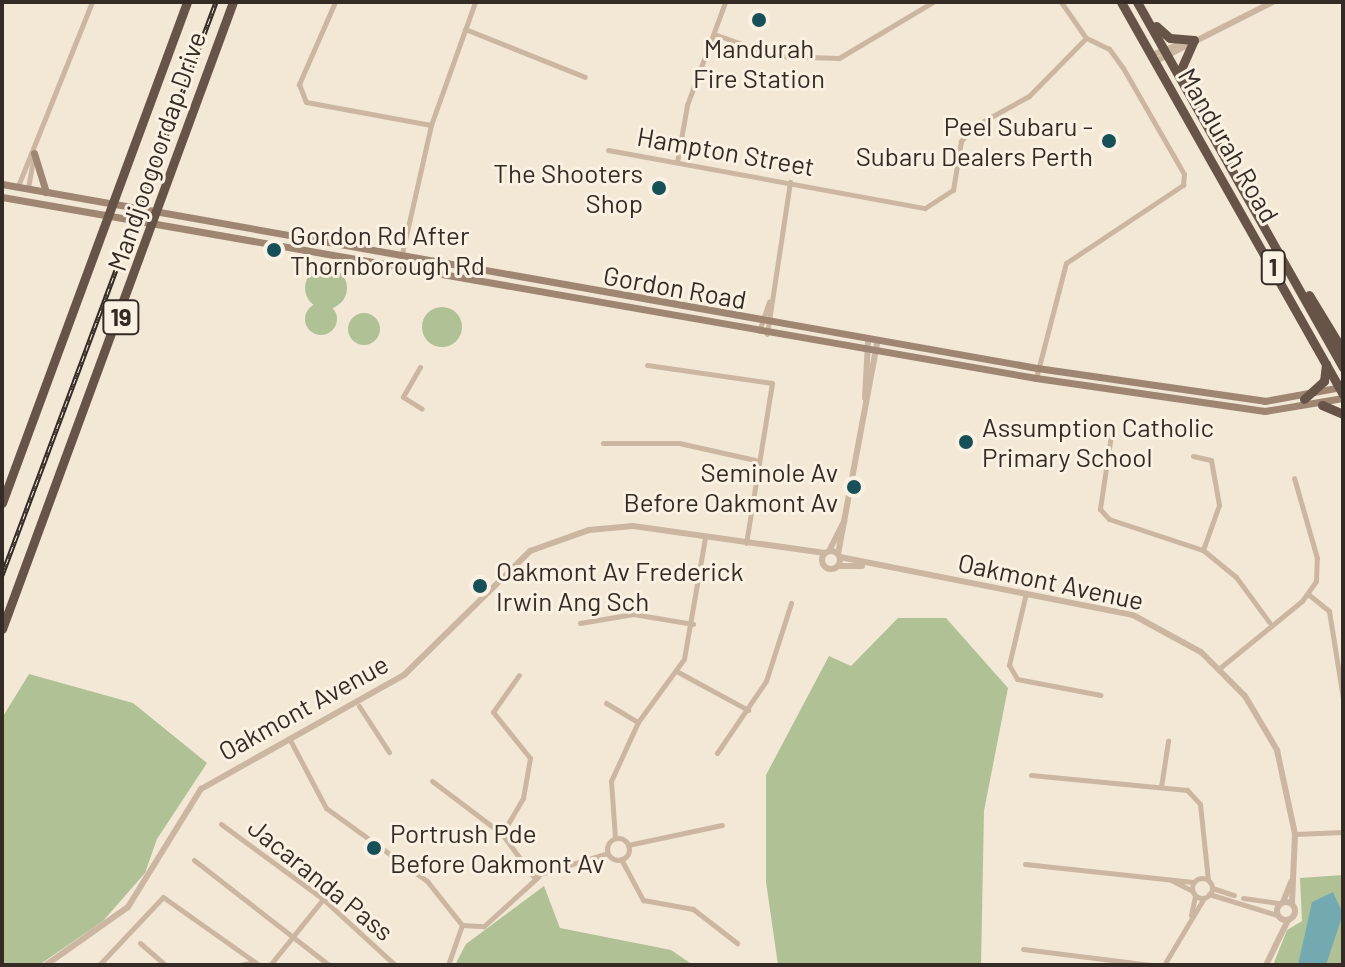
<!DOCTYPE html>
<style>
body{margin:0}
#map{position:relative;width:1345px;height:967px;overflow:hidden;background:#f3e7d6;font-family:Barlow,sans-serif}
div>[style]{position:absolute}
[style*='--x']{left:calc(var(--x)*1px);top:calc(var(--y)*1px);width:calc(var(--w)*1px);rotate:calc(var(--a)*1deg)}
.green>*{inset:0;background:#b0c295}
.round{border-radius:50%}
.water>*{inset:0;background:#73aab2}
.minor>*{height:5px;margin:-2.5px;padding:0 2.5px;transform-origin:2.5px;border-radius:2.5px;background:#cbb7a1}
.minor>.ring{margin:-2.5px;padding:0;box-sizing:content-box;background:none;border:5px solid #cbb7a1;border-radius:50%}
.tertiary>*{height:6px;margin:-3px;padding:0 3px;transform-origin:3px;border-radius:3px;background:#cbb7a1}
.tertiary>.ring{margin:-3px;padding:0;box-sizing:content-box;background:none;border:6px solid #cbb7a1;border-radius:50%}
.secondary>*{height:7px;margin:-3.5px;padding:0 3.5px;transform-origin:3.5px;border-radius:3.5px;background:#9f8673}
.trunk>*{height:9px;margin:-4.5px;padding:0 4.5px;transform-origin:4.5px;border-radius:4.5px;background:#675448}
.rail>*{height:5px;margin-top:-2.5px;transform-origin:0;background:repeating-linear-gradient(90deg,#faf1e2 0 6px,#352b25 0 12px);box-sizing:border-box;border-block:2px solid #352b25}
.dots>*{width:22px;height:22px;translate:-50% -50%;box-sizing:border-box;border:4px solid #faf1e2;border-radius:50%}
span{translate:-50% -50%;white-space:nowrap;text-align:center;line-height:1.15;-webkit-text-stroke:6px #faf1e2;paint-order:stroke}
.shield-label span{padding:2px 6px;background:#faf1e2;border:2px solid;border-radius:6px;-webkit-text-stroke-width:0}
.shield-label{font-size:24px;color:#352b25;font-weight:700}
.poi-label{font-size:26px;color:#352b25}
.right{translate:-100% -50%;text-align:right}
.left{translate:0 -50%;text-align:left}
.street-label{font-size:26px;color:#352b25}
.frame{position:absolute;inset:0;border:4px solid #352b25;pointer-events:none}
</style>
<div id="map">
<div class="green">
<div class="round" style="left:305px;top:267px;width:42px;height:42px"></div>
<div class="round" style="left:305px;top:303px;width:32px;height:32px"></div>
<div class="round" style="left:422px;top:307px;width:40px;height:40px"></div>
<div class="round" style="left:348px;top:313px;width:32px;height:32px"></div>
<div style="clip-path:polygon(898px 618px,946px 618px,1008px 688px,984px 811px,981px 965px,778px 965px,766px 882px,766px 775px,829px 656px,851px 666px)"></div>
<div style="clip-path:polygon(29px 674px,133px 703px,207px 763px,157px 839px,145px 873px,103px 921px,39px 965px,2px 965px,2px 718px)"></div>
<div style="clip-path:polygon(1343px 875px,1343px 965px,1273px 965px,1287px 930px,1302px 921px,1300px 878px)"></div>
<div style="clip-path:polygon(544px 886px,560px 928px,671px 950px,693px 965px,455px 965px,466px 944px)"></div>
</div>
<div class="water">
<div style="clip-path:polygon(1333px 892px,1343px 914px,1326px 965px,1298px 965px,1312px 902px)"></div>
</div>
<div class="minor">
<div style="--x:335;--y:2;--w:90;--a:113.7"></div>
<div style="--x:299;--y:84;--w:19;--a:69"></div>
<div style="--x:306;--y:102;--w:127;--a:10.4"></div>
<div style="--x:465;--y:29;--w:129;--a:21.8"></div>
<div style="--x:714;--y:34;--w:66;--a:19.5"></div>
<div style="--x:776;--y:56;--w:63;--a:1.8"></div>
<div style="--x:839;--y:58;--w:109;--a:-30.8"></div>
<div style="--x:608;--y:150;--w:322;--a:10.4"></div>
<div style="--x:925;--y:208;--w:33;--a:-33"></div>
<div style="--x:953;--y:190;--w:50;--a:-80.7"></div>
<div style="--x:961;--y:141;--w:18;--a:-49"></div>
<div style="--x:973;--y:127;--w:64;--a:-29"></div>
<div style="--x:1029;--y:96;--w:81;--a:-45.5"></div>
<div style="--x:677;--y:162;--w:58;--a:-80"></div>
<div style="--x:687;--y:105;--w:110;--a:-69.7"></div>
<div style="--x:18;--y:186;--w:198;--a:-68.1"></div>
<div style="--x:28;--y:188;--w:35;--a:-80"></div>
<div style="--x:399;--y:267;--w:146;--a:-77.3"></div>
<div style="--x:431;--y:125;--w:131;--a:-70.3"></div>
<div style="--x:759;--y:331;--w:31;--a:-71"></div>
<div style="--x:767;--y:334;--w:154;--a:-81.4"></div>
<div style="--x:647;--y:365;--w:126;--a:8.2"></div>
<div style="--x:772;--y:383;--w:162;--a:99.2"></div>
<div style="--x:420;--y:367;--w:34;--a:120"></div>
<div style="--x:403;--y:397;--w:22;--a:32"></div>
<div style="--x:1036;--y:378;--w:119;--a:-75.4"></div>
<div style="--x:1066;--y:263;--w:141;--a:-33.7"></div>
<div style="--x:1183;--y:185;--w:11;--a:-85"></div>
<div style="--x:1184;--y:174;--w:122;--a:-119.9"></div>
<div style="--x:1123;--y:68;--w:24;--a:-126"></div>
<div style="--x:1109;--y:49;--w:25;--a:-154"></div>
<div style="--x:1086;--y:38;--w:44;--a:-124.8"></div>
<div style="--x:1111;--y:435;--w:75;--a:98.5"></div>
<div style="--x:1100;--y:509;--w:13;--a:48"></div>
<div style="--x:1109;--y:519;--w:99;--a:18.3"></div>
<div style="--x:1203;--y:550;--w:43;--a:39.3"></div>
<div style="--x:1236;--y:577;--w:56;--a:53.7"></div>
<div style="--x:603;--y:443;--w:76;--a:0"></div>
<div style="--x:679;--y:443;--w:78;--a:12.6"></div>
<div style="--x:1193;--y:456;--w:18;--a:13"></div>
<div style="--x:1211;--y:460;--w:46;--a:79.9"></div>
<div style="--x:1219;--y:505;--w:48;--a:109.6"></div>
<div style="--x:1026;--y:593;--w:74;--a:103.3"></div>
<div style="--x:1009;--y:665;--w:16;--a:60"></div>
<div style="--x:1017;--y:679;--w:85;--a:10.9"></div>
<div style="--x:1308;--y:594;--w:27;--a:39"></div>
<div style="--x:1329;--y:611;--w:88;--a:80.9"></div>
<div style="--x:580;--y:623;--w:54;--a:-9.6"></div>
<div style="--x:633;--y:614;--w:61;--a:9.5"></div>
<div style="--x:1221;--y:667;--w:104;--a:-39.2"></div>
<div style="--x:1302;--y:601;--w:24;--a:-55"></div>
<div style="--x:1316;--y:581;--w:23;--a:-88"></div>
<div style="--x:1317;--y:558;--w:83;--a:-106"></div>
<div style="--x:678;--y:672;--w:80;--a:28.5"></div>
<div style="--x:606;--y:703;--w:37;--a:31"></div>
<div style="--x:359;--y:706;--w:55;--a:56.9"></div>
<div style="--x:290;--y:740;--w:77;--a:62.1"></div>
<div style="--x:326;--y:808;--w:125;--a:35.9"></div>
<div style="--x:427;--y:881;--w:56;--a:51.5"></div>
<div style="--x:462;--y:925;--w:42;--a:109.3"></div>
<div style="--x:717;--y:753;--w:87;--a:-55.8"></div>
<div style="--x:766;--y:681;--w:82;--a:-72.2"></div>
<div style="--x:1031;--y:775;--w:157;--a:5.5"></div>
<div style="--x:1187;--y:790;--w:19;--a:47"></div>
<div style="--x:1200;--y:804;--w:76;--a:84"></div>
<div style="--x:432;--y:781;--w:88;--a:37.1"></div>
<div style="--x:502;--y:834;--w:52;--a:53.6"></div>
<div style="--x:533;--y:876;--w:78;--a:-17"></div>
<div style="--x:1161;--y:787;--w:47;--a:-81.3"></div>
<div style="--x:221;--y:824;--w:127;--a:36.3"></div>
<div style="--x:323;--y:899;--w:98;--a:42.5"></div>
<div style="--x:502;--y:834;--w:42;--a:-59.7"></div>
<div style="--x:523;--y:798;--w:41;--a:-80.1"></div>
<div style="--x:530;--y:758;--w:59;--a:-128.8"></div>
<div style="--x:493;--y:712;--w:45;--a:-54.9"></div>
<div style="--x:1295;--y:834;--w:48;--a:-2.4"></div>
<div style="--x:615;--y:838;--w:57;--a:-94"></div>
<div style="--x:611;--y:781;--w:65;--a:-65.4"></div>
<div style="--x:638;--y:722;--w:78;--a:-53.9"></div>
<div style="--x:684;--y:659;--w:124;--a:-80.2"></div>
<div class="ring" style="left:607px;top:838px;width:17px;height:17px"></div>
<div style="--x:628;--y:845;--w:96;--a:-12"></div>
<div style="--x:621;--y:859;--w:47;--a:61.8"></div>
<div style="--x:643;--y:900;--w:51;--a:10.2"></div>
<div style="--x:693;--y:909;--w:56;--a:37.7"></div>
<div style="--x:194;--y:860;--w:171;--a:37.9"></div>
<div style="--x:1025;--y:864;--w:169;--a:6.1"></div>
<div class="ring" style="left:1192px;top:878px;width:15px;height:15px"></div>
<div style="--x:1171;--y:880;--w:22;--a:27"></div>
<div style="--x:1212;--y:888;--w:23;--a:18"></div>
<div style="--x:1209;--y:894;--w:71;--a:17.2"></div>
<div style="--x:1243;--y:898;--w:37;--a:8"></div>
<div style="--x:1191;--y:915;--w:19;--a:-78"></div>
<div style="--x:462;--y:925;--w:22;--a:3"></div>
<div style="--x:484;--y:926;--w:73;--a:-42.2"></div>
<div style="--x:140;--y:943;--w:33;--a:41"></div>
<div style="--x:1023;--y:949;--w:129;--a:7.1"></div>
<div style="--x:99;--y:965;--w:93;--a:-46.7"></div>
<div style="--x:163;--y:897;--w:118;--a:35.3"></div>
<div style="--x:240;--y:965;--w:14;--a:-12"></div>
<div style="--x:270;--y:965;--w:85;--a:-51.2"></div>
<div style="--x:1164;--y:965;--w:78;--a:-59.2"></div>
</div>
<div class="tertiary">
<div style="--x:1152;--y:55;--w:33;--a:-21"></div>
<div style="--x:1156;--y:61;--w:131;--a:-26.8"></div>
<div style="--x:865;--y:398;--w:56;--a:-86.9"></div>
<div style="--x:829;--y:551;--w:34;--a:-63"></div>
<div class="ring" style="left:822px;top:551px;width:12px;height:12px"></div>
<div style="--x:838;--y:554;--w:215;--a:-79.5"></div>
<div style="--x:840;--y:557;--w:299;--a:11.2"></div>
<div style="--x:1133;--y:615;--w:77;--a:28.6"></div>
<div style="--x:1201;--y:652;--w:62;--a:45"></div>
<div style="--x:1245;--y:696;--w:63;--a:59.3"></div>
<div style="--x:1277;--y:750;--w:86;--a:77.9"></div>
<div style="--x:1295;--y:834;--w:70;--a:92.5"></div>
<div style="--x:838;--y:566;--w:24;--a:0"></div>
<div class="ring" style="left:1277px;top:902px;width:12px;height:12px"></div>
<div style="--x:1283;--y:902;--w:22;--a:-68"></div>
<div style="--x:46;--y:965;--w:100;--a:-35.3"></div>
<div style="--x:128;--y:907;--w:139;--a:-58.3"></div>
<div style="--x:201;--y:789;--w:233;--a:-29.3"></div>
<div style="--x:404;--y:675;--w:177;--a:-44.5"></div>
<div style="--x:530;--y:551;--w:63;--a:-19.6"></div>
<div style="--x:589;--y:530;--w:44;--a:-5.2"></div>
<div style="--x:633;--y:526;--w:194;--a:8"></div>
<div style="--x:1266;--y:965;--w:50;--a:-63.9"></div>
</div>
<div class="secondary">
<div style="--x:34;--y:153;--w:41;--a:72.9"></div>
<div style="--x:2;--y:184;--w:1051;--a:10.08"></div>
<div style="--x:1037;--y:368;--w:230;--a:8.2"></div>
<div style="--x:1265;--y:401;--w:77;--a:-10.4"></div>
<div style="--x:2;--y:197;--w:1050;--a:9.93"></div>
<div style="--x:1036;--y:378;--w:231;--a:8.2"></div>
<div style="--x:1265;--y:411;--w:79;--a:-9.5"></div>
</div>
<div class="trunk">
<div style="--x:1121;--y:2;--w:451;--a:60.5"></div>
<div style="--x:1137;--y:2;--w:420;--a:60.6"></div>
<div style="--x:1156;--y:26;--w:18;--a:41"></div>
<div style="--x:1170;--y:38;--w:24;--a:5"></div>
<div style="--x:1194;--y:40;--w:37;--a:114"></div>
<div style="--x:1309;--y:295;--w:66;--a:58.7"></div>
<div style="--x:1304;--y:399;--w:27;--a:-42"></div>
<div style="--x:1324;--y:381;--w:17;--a:-83"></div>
<div style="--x:1322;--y:405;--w:23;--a:23"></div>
<div style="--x:2;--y:503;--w:534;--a:-69.73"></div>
<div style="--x:2;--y:629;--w:668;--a:-69.78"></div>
</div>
<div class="rail">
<div style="--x:2;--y:575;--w:612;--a:-69.52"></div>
</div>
<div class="dots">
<div style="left:759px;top:20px;background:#175059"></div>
<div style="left:1109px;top:141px;background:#175059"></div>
<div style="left:659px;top:188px;background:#175059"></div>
<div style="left:274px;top:250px;background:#175059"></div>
<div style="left:966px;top:442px;background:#175059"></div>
<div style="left:854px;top:487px;background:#175059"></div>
<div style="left:480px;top:586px;background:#175059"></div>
<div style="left:374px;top:848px;background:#175059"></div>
</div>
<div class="shield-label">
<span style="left:1273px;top:267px">1</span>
<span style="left:121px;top:317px">19</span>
</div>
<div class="poi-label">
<span style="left:759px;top:63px">Mandurah<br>Fire Station</span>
<span class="right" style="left:1093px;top:141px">Peel Subaru -<br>Subaru Dealers Perth</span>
<span class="right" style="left:643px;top:188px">The Shooters<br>Shop</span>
<span class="left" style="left:290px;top:250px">Gordon Rd After<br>Thornborough Rd</span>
<span class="left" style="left:982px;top:442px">Assumption Catholic<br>Primary School</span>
<span class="right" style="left:838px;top:487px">Seminole Av<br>Before Oakmont Av</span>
<span class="left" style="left:496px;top:586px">Oakmont Av Frederick<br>Irwin Ang Sch</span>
<span class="left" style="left:390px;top:848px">Portrush Pde<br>Before Oakmont Av</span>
</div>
<div class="street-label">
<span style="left:1229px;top:145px;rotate:60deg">Mandurah Road</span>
<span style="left:156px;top:151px;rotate:-71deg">Mandjoogoordap Drive</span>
<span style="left:726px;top:151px;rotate:10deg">Hampton Street</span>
<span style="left:675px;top:287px;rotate:10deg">Gordon Road</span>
<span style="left:1051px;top:581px;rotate:12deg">Oakmont Avenue</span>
<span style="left:303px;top:707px;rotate:-29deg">Oakmont Avenue</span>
<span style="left:321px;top:879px;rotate:39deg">Jacaranda Pass</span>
</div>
<div class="frame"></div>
</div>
